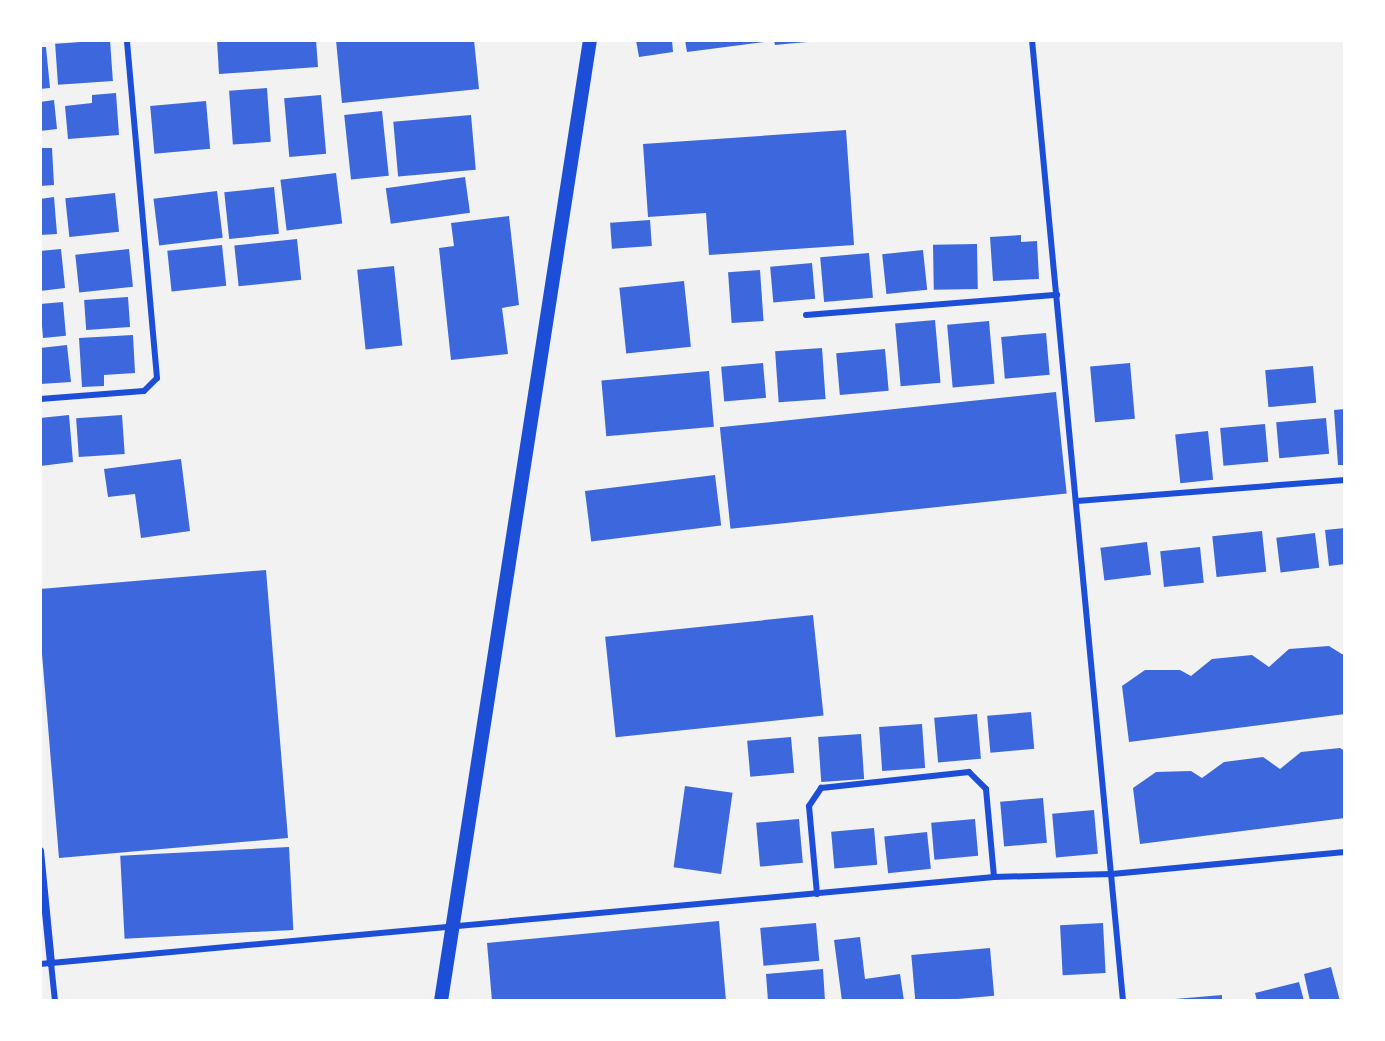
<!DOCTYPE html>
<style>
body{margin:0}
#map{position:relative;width:1385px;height:1041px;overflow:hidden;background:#f2f2f2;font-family:Poppins,sans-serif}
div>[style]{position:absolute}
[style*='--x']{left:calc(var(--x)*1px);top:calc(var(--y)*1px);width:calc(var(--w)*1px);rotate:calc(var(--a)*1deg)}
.building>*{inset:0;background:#3d67dc;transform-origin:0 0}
.service>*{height:6px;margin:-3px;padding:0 3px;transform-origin:3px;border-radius:3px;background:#1d4ed8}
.minor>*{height:8px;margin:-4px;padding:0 4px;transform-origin:4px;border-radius:4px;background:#1d4ed8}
.tertiary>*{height:14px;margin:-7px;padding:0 7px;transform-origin:7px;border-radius:7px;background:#1d4ed8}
span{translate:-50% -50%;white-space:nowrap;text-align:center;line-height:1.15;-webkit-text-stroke:6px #fff;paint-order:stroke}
.frame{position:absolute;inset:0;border:42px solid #fff;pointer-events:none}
</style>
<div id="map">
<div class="building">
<div style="left:110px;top:40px;width:41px;height:55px;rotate:86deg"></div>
<div style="clip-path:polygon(217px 40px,316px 40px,318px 67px,219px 74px)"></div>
<div style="clip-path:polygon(336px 40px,474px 40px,479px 89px,342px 103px)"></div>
<div style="clip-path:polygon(636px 40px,672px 40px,673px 52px,639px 57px)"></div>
<div style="clip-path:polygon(685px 40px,764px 40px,764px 42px,687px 52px)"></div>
<div style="clip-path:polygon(774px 40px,807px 40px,807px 42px,775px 45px)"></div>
<div style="clip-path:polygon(40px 47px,46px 47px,50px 88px,40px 89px)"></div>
<div style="left:267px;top:88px;width:54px;height:38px;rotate:86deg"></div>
<div style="clip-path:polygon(116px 93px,119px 135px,68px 139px,65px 106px,92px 103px,92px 95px)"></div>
<div style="left:321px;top:95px;width:59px;height:37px;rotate:85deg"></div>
<div style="clip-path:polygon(54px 100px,57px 129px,40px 131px,40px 102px)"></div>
<div style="left:206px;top:101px;width:48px;height:56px;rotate:85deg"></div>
<div style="left:382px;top:111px;width:65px;height:38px;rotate:84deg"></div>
<div style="left:471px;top:115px;width:55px;height:78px;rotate:85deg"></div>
<div style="clip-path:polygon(846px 130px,854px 245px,709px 255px,706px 213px,648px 217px,643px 144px)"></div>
<div style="clip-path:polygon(40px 148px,52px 148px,54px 185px,40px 186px)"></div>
<div style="left:336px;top:173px;width:51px;height:56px;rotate:83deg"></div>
<div style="left:465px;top:177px;width:36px;height:80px;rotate:82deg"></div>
<div style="left:274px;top:187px;width:47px;height:50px;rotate:84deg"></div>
<div style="left:217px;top:191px;width:47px;height:64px;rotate:83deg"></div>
<div style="left:115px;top:193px;width:39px;height:50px;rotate:84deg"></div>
<div style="clip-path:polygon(54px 197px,57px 234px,40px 235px,40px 199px)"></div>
<div style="clip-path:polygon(509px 216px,519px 305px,502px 308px,508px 354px,451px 360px,439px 248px,454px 246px,451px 223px)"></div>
<div style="left:650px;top:220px;width:26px;height:40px;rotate:86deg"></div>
<div style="clip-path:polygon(1021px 235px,1021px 242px,1037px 241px,1039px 279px,993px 281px,990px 237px)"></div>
<div style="left:297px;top:239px;width:41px;height:63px;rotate:84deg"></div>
<div style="left:977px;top:244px;width:45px;height:44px;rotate:89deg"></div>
<div style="left:222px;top:245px;width:41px;height:55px;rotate:84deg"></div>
<div style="clip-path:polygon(61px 249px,65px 288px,40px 291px,40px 251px)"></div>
<div style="left:129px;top:249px;width:38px;height:54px;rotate:84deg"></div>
<div style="left:923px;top:250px;width:40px;height:41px;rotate:84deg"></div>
<div style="left:869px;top:253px;width:45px;height:49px;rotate:85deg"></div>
<div style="left:812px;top:263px;width:36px;height:42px;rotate:85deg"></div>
<div style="left:394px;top:266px;width:80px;height:37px;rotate:84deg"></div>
<div style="left:760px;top:270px;width:51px;height:32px;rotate:86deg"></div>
<div style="left:684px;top:281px;width:66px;height:65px;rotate:84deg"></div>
<div style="left:128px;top:297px;width:30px;height:44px;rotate:86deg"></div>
<div style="left:63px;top:302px;width:34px;height:23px;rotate:85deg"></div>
<div style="left:935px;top:320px;width:63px;height:40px;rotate:85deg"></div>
<div style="left:989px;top:321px;width:63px;height:42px;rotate:85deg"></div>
<div style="left:1046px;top:333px;width:42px;height:45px;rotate:85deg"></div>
<div style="clip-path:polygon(133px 335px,135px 373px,104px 375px,104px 386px,82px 387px,79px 338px)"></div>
<div style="clip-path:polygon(67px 345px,71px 382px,40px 384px,40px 348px)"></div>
<div style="left:822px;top:348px;width:51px;height:47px;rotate:86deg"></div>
<div style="left:885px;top:349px;width:42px;height:49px;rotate:85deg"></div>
<div style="left:763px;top:363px;width:35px;height:42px;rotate:85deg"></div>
<div style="left:1130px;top:363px;width:56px;height:40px;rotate:85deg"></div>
<div style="left:1313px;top:366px;width:37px;height:48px;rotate:85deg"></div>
<div style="left:709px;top:371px;width:56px;height:108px;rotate:85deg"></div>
<div style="left:1056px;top:392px;width:102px;height:338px;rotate:84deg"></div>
<div style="clip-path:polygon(1345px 409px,1345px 465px,1338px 465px,1334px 410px)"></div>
<div style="clip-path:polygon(69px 415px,73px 462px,40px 466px,40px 418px)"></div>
<div style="left:122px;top:415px;width:39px;height:46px;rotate:86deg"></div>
<div style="left:1326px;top:418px;width:36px;height:50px;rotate:85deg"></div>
<div style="left:1265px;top:424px;width:38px;height:45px;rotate:85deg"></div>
<div style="left:1208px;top:431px;width:49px;height:33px;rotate:84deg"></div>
<div style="clip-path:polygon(181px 459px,190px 531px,141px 538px,135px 494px,108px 497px,104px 469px)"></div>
<div style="left:715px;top:475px;width:51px;height:131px;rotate:83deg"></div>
<div style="clip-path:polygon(1345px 528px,1345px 564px,1329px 566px,1325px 530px)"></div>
<div style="left:1262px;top:531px;width:41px;height:50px;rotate:84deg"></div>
<div style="left:1315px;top:533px;width:35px;height:39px;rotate:83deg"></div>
<div style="left:1147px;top:542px;width:33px;height:47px;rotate:83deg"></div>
<div style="left:1200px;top:547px;width:36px;height:40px;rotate:84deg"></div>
<div style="clip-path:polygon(266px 570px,288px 838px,59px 858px,40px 630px,40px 589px)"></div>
<div style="left:813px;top:615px;width:101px;height:209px;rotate:84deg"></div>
<div style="clip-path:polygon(1329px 646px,1345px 656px,1345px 714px,1129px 742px,1122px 686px,1145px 670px,1180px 670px,1191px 676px,1212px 659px,1252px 655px,1269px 667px,1289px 649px)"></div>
<div style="left:1031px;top:712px;width:37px;height:44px;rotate:85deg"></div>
<div style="left:977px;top:714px;width:45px;height:43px;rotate:85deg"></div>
<div style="left:922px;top:724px;width:44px;height:43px;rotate:86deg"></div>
<div style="left:861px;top:734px;width:45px;height:43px;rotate:86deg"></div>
<div style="left:791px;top:737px;width:36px;height:44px;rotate:85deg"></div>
<div style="clip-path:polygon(1340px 748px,1345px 751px,1345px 818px,1140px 844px,1133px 788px,1156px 772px,1191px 771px,1202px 778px,1224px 762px,1263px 757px,1280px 769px,1301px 752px)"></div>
<div style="left:685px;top:786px;width:48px;height:82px;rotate:8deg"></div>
<div style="left:1043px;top:798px;width:45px;height:43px;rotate:85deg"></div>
<div style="left:1094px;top:810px;width:44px;height:42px;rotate:85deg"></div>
<div style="left:799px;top:819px;width:44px;height:43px;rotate:85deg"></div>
<div style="left:975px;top:819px;width:37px;height:44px;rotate:85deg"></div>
<div style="left:874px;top:828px;width:37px;height:43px;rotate:85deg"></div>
<div style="left:927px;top:832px;width:37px;height:43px;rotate:84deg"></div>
<div style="left:289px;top:847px;width:83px;height:169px;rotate:87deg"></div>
<div style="clip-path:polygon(719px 921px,726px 1001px,492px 1001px,487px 943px)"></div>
<div style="left:816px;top:923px;width:38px;height:56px;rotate:85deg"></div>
<div style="left:1103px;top:923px;width:50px;height:43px;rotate:87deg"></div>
<div style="clip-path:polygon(860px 937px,865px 979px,900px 974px,904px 1001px,842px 1001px,834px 940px)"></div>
<div style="left:990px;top:948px;width:48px;height:79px;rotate:85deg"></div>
<div style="clip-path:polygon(1331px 967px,1340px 1001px,1310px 1001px,1304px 974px)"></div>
<div style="clip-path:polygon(823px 969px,825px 1001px,768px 1001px,766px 974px)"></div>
<div style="clip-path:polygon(1299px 982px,1304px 1001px,1257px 1001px,1255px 993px)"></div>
<div style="clip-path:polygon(1222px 995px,1222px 1001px,1175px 1001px,1175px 999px)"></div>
</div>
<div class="service">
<div style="--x:1032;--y:40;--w:965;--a:84.59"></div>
<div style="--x:806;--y:315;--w:252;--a:-4.6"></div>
<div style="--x:40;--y:399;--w:104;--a:-4.4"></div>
<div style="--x:144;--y:391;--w:18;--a:-45"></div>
<div style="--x:157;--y:378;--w:339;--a:-95.1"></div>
<div style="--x:1077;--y:501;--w:269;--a:-4.5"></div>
<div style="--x:817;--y:894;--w:88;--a:-95.2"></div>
<div style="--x:809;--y:806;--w:22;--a:-56"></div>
<div style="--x:821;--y:788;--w:149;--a:-6.2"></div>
<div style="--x:969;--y:772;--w:24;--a:45"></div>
<div style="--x:986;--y:789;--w:88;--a:84.8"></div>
<div style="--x:51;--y:963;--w:38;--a:84"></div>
<div style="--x:40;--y:964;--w:958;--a:-5.21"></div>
<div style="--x:994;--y:877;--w:118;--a:-1.5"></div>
<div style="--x:1112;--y:874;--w:234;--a:-5.4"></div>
</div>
<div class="minor">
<div style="--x:40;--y:851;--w:113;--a:84.4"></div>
</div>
<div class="tertiary">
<div style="--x:441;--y:1001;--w:972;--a:-81.19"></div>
</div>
<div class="frame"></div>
</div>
